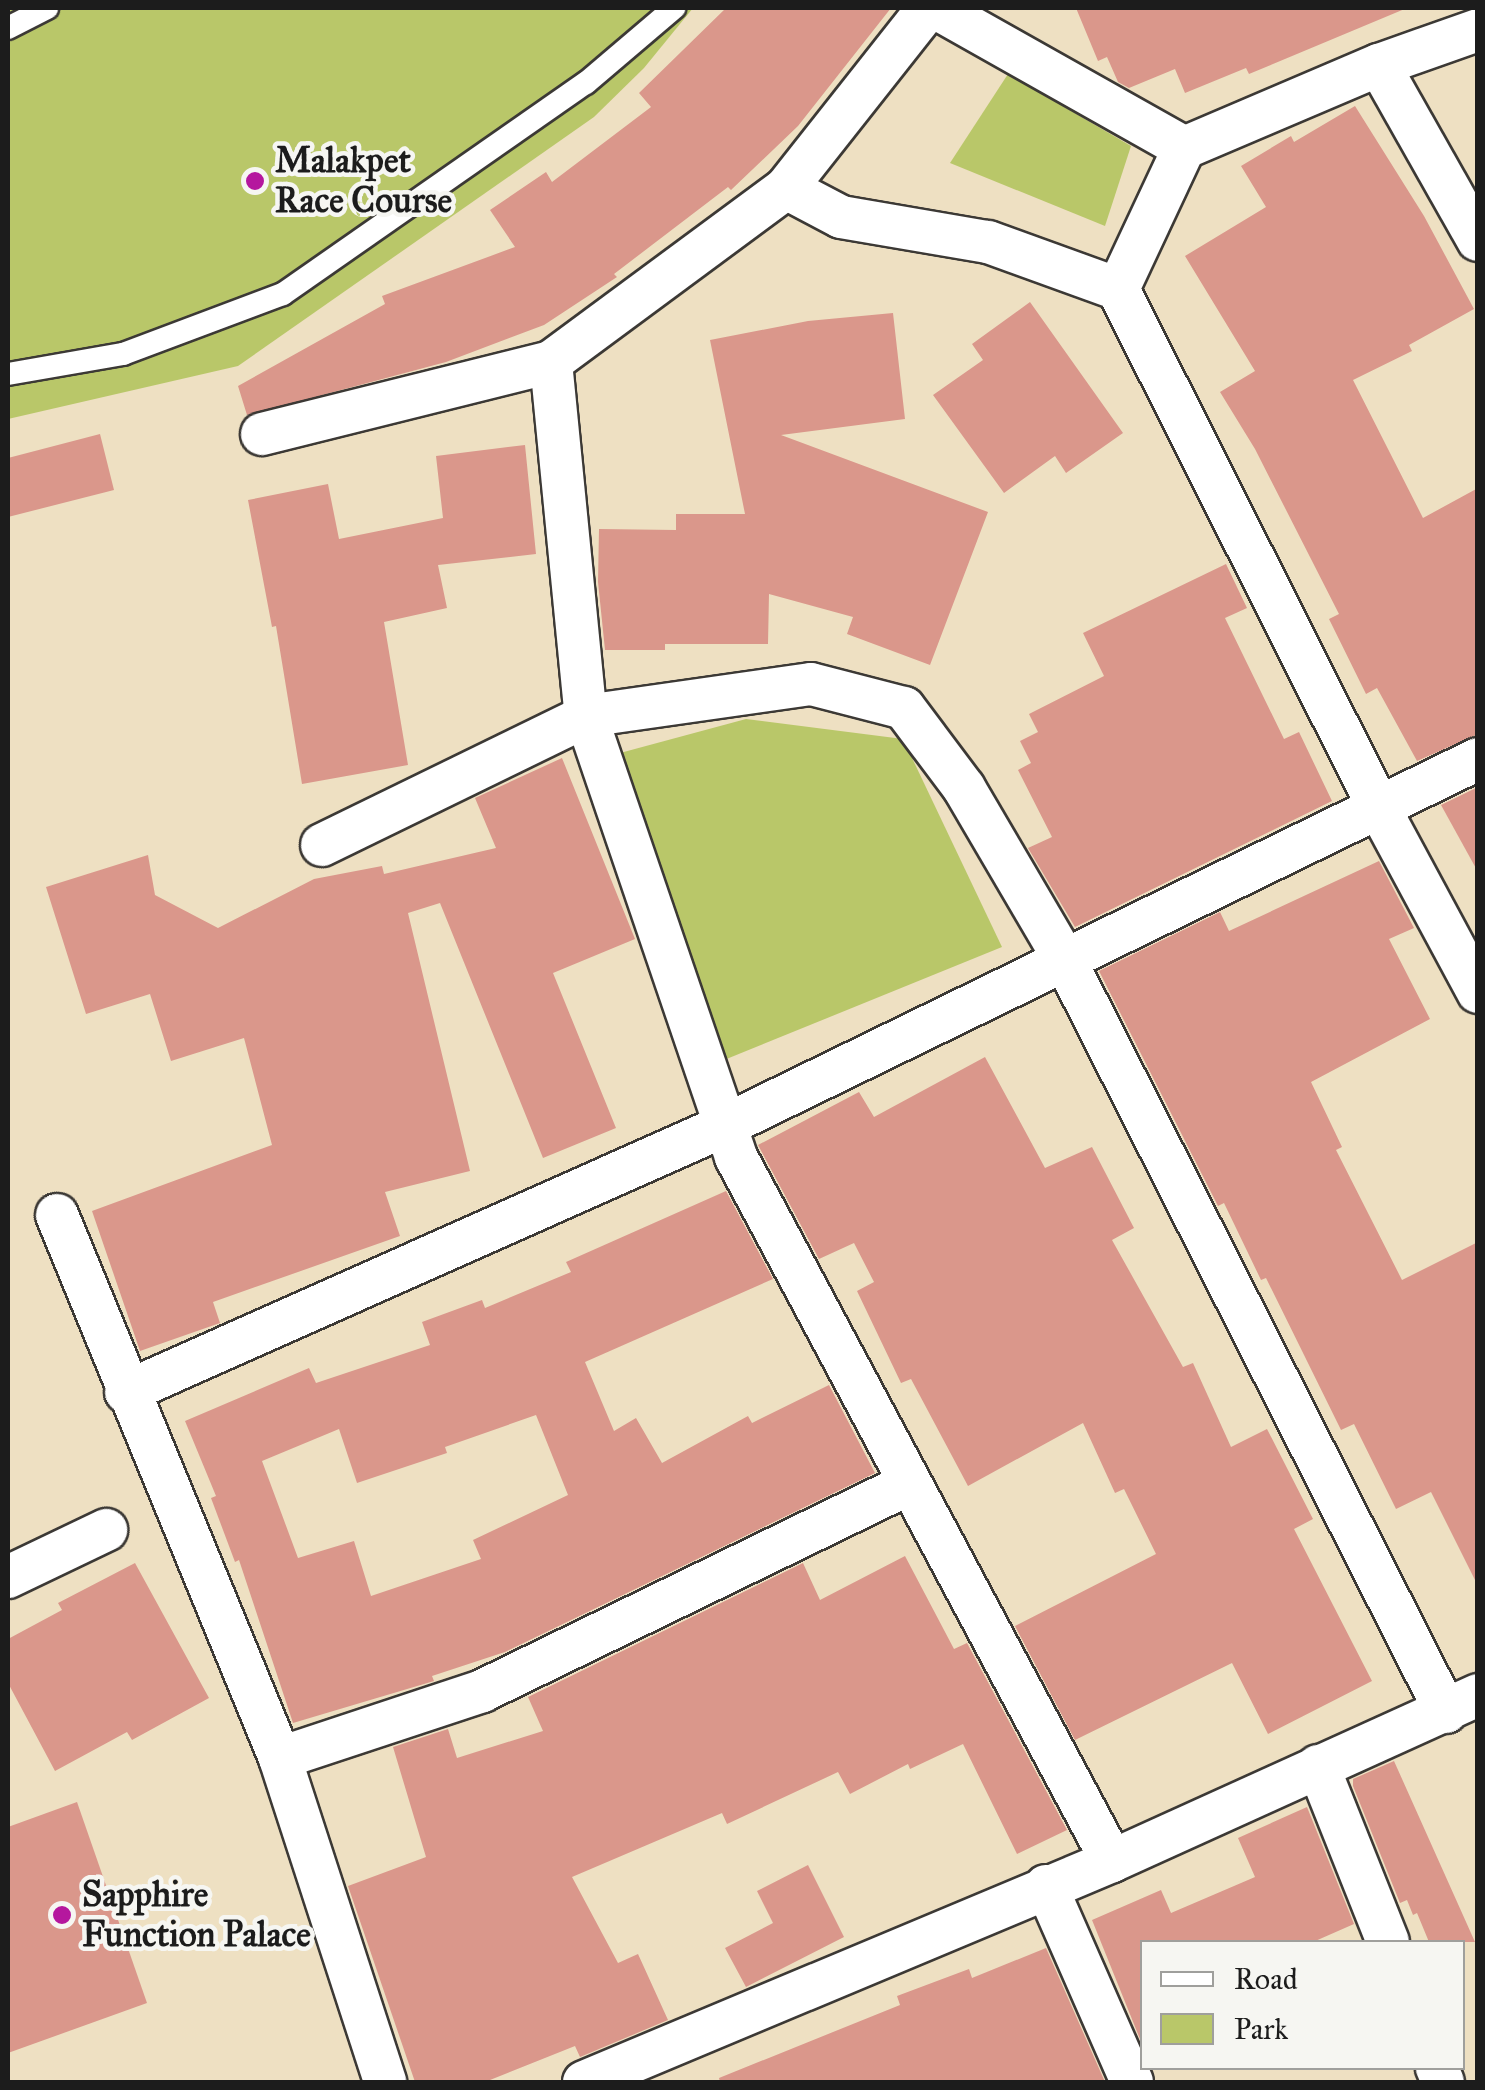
<!DOCTYPE html>
<style>
body{margin:0}
#map{position:relative;width:1485px;height:2090px;overflow:hidden;background:#eee0c2;font-family:"IM FELL Great Primer",serif}
div>[style]{position:absolute}
[style*='--x']{left:calc(var(--x)*1px);top:calc(var(--y)*1px);width:calc(var(--w)*1px);rotate:calc(var(--a)*1deg)}
.green>*{inset:0;background:#b9c769}
.building>*{inset:0;background:#da978b}
.roads{filter:drop-shadow(2px 0 #3c3935) drop-shadow(-2px 0 #3c3935) drop-shadow(0 2px #3c3935) drop-shadow(0 -2px #3c3935)}
.service>*{height:22px;margin:-11px;padding:0 11px;transform-origin:11px;border-radius:11px;background:#fff}
.minor>*{height:42px;margin:-21px;padding:0 21px;transform-origin:21px;border-radius:21px;background:#fff}
.dots>*{width:28px;height:28px;translate:-50% -50%;box-sizing:border-box;border:5px solid #f6f6f2;border-radius:50%}
span{translate:-50% -50%;white-space:nowrap;text-align:center;line-height:1.15;-webkit-text-stroke:9px #f6f6f2;paint-order:stroke}
.poi-label{font-size:35px;color:#1c1c1c;font-weight:700}
.left{translate:0 -50%;text-align:left}
.frame{position:absolute;inset:0;border:10px solid #1c1c1c;pointer-events:none}
.legend{position:absolute;left:1140px;top:1940px;width:325px;height:130px;box-sizing:border-box;background:#f6f6f2;border:2px solid #9f9f9c;margin:0;padding:12px 18px;list-style:none;font-size:30px;color:#1c1c1c}
.legend li{display:flex;align-items:center;gap:20px;height:50px}
.legend b{width:50px;border:2px solid #9f9f9c}
</style>
<div id="map">
<div class="green">
<div style="clip-path:polygon(8px 8px,693px 8px,644px 68px,594px 117px,238px 366px,8px 419px)"></div>
<div style="clip-path:polygon(1008px 74px,1131px 146px,1105px 226px,950px 163px)"></div>
<div style="clip-path:polygon(746px 719px,903px 739px,1002px 947px,724px 1060px,620px 753px)"></div>
</div>
<div class="building">
<div style="clip-path:polygon(726px 8px,891px 8px,798px 126px,731px 190px,728px 187px,614px 274px,617px 277px,544px 325px,446px 362px,247px 415px,238px 386px,385px 304px,382px 296px,515px 247px,490px 210px,546px 172px,552px 182px,651px 107px,639px 93px)"></div>
<div style="clip-path:polygon(1076px 8px,1407px 8px,1249px 74px,1246px 68px,1185px 93px,1175px 69px,1129px 88px,1118px 82px,1107px 57px,1098px 61px)"></div>
<div style="clip-path:polygon(1355px 106px,1424px 216px,1474px 309px,1409px 345px,1412px 351px,1353px 380px,1423px 518px,1478px 488px,1478px 734px,1417px 761px,1377px 688px,1366px 694px,1329px 619px,1339px 614px,1255px 449px,1220px 392px,1255px 371px,1185px 256px,1266px 207px,1241px 166px,1291px 136px,1294px 142px)"></div>
<div style="clip-path:polygon(1030px 302px,1123px 433px,1066px 473px,1055px 456px,1004px 493px,933px 395px,983px 360px,972px 344px)"></div>
<div style="clip-path:polygon(893px 313px,905px 419px,781px 435px,988px 512px,930px 665px,847px 634px,853px 617px,769px 594px,768px 644px,665px 644px,665px 650px,605px 650px,598px 582px,599px 529px,676px 530px,676px 514px,745px 514px,710px 340px,808px 321px)"></div>
<div style="clip-path:polygon(100px 434px,114px 490px,8px 517px,8px 458px)"></div>
<div style="clip-path:polygon(525px 445px,536px 554px,438px 565px,447px 608px,384px 622px,408px 765px,302px 784px,276px 626px,272px 627px,248px 500px,328px 484px,339px 539px,443px 518px,436px 456px)"></div>
<div style="clip-path:polygon(1226px 564px,1247px 608px,1225px 618px,1284px 739px,1299px 732px,1332px 801px,1075px 927px,1028px 848px,1052px 837px,1018px 770px,1031px 763px,1020px 741px,1038px 732px,1029px 714px,1104px 676px,1083px 633px)"></div>
<div style="clip-path:polygon(562px 758px,635px 939px,553px 973px,616px 1128px,543px 1158px,440px 903px,408px 913px,470px 1171px,385px 1192px,400px 1236px,213px 1302px,220px 1323px,140px 1351px,92px 1211px,272px 1145px,244px 1038px,171px 1061px,150px 994px,86px 1014px,46px 887px,148px 855px,155px 895px,218px 928px,314px 879px,382px 866px,384px 874px,496px 848px,475px 798px)"></div>
<div style="clip-path:polygon(1478px 787px,1478px 872px,1441px 805px)"></div>
<div style="clip-path:polygon(1379px 861px,1414px 928px,1389px 939px,1430px 1019px,1311px 1082px,1342px 1147px,1336px 1150px,1402px 1280px,1478px 1242px,1478px 1586px,1431px 1492px,1396px 1509px,1354px 1424px,1341px 1430px,1266px 1278px,1261px 1280px,1224px 1203px,1218px 1206px,1099px 971px,1220px 912px,1229px 931px)"></div>
<div style="clip-path:polygon(985px 1057px,1045px 1168px,1092px 1147px,1134px 1228px,1112px 1240px,1183px 1367px,1193px 1363px,1231px 1447px,1267px 1429px,1313px 1519px,1294px 1529px,1372px 1681px,1268px 1734px,1232px 1663px,1075px 1740px,1015px 1626px,1156px 1554px,1124px 1489px,1115px 1493px,1083px 1423px,968px 1486px,911px 1379px,901px 1383px,857px 1291px,874px 1282px,854px 1243px,819px 1259px,758px 1145px,859px 1092px,874px 1117px)"></div>
<div style="clip-path:polygon(evenodd,726px 1191px,773px 1279px,585px 1362px,614px 1431px,636px 1418px,662px 1463px,748px 1416px,752px 1423px,829px 1385px,875px 1473px,505px 1652px,432px 1676px,434px 1681px,293px 1723px,239px 1560px,235px 1562px,211px 1498px,216px 1496px,185px 1421px,309px 1368px,316px 1383px,430px 1345px,422px 1322px,482px 1300px,485px 1308px,571px 1272px,566px 1262px,726px 1191px,536px 1415px,568px 1495px,473px 1540px,481px 1559px,371px 1596px,354px 1541px,298px 1558px,262px 1461px,339px 1429px,357px 1483px,447px 1453px,445px 1447px,536px 1415px)"></div>
<div style="clip-path:polygon(905px 1556px,954px 1649px,967px 1643px,1067px 1830px,1017px 1854px,963px 1744px,910px 1769px,908px 1764px,850px 1794px,838px 1772px,727px 1824px,722px 1813px,572px 1877px,618px 1963px,638px 1954px,668px 2020px,580px 2057px,575px 2046px,485px 2082px,415px 2082px,348px 1886px,426px 1857px,393px 1747px,448px 1729px,457px 1758px,543px 1731px,528px 1697px,803px 1563px,820px 1600px)"></div>
<div style="clip-path:polygon(135px 1563px,209px 1698px,132px 1740px,127px 1732px,55px 1771px,8px 1683px,8px 1639px,62px 1610px,58px 1603px)"></div>
<div style="clip-path:polygon(1394px 1761px,1475px 1942px,1429px 1942px,1417px 1913px,1413px 1915px,1407px 1900px,1400px 1903px,1353px 1786px,1353px 1779px)"></div>
<div style="clip-path:polygon(77px 1802px,147px 2003px,8px 2053px,8px 1827px)"></div>
<div style="clip-path:polygon(1307px 1807px,1354px 1924px,1313px 1942px,1142px 1942px,1142px 2044px,1092px 1920px,1161px 1890px,1171px 1913px,1255px 1877px,1238px 1838px)"></div>
<div style="clip-path:polygon(808px 1865px,844px 1937px,746px 1987px,725px 1948px,773px 1923px,757px 1891px)"></div>
<div style="clip-path:polygon(1046px 1948px,1105px 2082px,720px 2082px,719px 2078px,900px 2005px,897px 1996px,969px 1969px,972px 1978px)"></div>
</div>
<div class="roads">
<div class="service">
<div style="--x:8;--y:28;--w:44;--a:-27.1"></div>
<div style="--x:8;--y:374;--w:117;--a:-9.9"></div>
<div style="--x:123;--y:354;--w:171;--a:-20.6"></div>
<div style="--x:283;--y:294;--w:369;--a:-34.9"></div>
<div style="--x:586;--y:83;--w:116;--a:-40.4"></div>
</div>
<div class="minor">
<div style="--x:936;--y:8;--w:285;--a:29.4"></div>
<div style="--x:1184;--y:148;--w:212;--a:-23.1"></div>
<div style="--x:1379;--y:65;--w:105;--a:-19.5"></div>
<div style="--x:1379;--y:65;--w:201;--a:60.5"></div>
<div style="--x:786;--y:188;--w:62;--a:27.8"></div>
<div style="--x:841;--y:217;--w:149;--a:9.7"></div>
<div style="--x:988;--y:242;--w:138;--a:19.9"></div>
<div style="--x:1118;--y:289;--w:581;--a:63.3"></div>
<div style="--x:1379;--y:808;--w:209;--a:61.7"></div>
<div style="--x:1118;--y:289;--w:156;--a:-64.9"></div>
<div style="--x:551;--y:362;--w:356;--a:84.4"></div>
<div style="--x:586;--y:716;--w:466;--a:71.2"></div>
<div style="--x:736;--y:1157;--w:798;--a:61.89"></div>
<div style="--x:262;--y:434;--w:298;--a:-14"></div>
<div style="--x:551;--y:362;--w:292;--a:-36.5"></div>
<div style="--x:786;--y:188;--w:229;--a:-51.7"></div>
<div style="--x:322;--y:845;--w:294;--a:-26"></div>
<div style="--x:586;--y:716;--w:227;--a:-8.1"></div>
<div style="--x:811;--y:684;--w:96;--a:14.5"></div>
<div style="--x:904;--y:708;--w:100;--a:53.1"></div>
<div style="--x:964;--y:788;--w:199;--a:59.6"></div>
<div style="--x:1065;--y:960;--w:843;--a:63.13"></div>
<div style="--x:57;--y:1215;--w:587;--a:67.67"></div>
<div style="--x:280;--y:1758;--w:341;--a:72"></div>
<div style="--x:126;--y:1392;--w:657;--a:-23.99"></div>
<div style="--x:726;--y:1125;--w:836;--a:-25.95"></div>
<div style="--x:8;--y:1577;--w:109;--a:-25.6"></div>
<div style="--x:280;--y:1758;--w:213;--a:-18.3"></div>
<div style="--x:482;--y:1691;--w:475;--a:-25.9"></div>
<div style="--x:1318;--y:1766;--w:189;--a:68.3"></div>
<div style="--x:1046;--y:1886;--w:214;--a:66.3"></div>
<div style="--x:1437;--y:2068;--w:15;--a:67"></div>
<div style="--x:584;--y:2082;--w:572;--a:-22.71"></div>
<div style="--x:1112;--y:1861;--w:402;--a:-24.4"></div>
</div>
</div>
<div class="dots">
<div style="left:255px;top:181px;background:#b5179e"></div>
<div style="left:62px;top:1915px;background:#b5179e"></div>
</div>
<div class="poi-label">
<span class="left" style="left:275px;top:181px">Malakpet<br>Race Course</span>
<span class="left" style="left:82px;top:1915px">Sapphire<br>Function Palace</span>
</div>
<div class="frame"></div>
<ul class="legend">
<li><b style="height:12px;background:#fff"></b>Road</li>
<li><b style="height:28px;background:#b9c769"></b>Park</li>
</ul>
</div>
